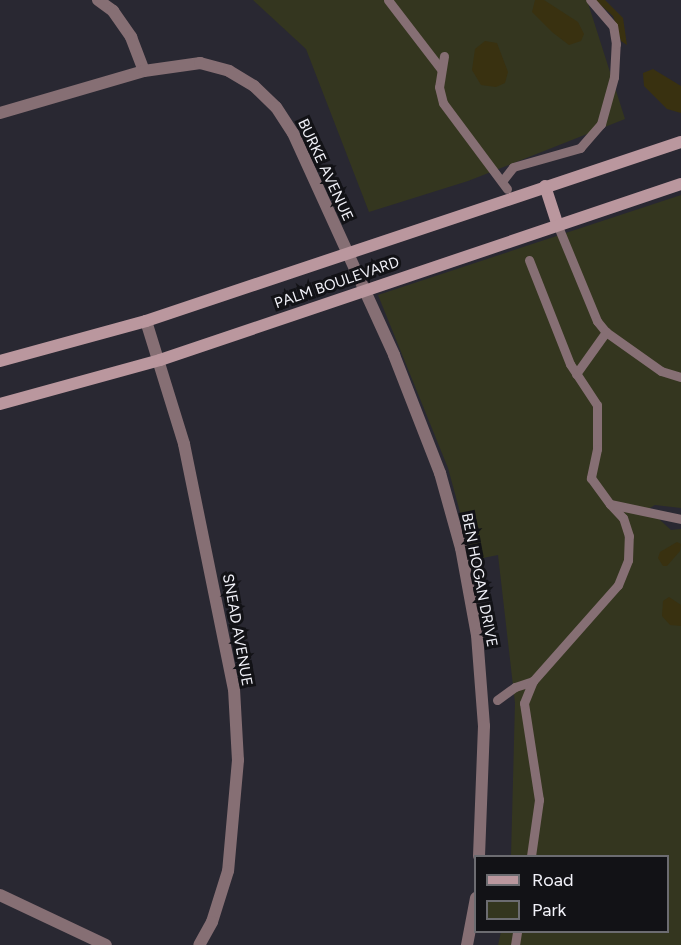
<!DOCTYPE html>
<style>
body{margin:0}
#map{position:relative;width:681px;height:945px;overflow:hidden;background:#292832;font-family:Figtree,sans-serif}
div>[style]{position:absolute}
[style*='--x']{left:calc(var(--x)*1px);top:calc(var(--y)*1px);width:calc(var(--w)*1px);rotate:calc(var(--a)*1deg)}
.green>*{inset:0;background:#34361f}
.sand>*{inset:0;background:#393110}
.lane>*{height:9px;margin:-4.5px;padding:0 4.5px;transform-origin:4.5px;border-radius:4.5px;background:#866f74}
.street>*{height:12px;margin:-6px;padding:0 6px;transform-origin:6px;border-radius:6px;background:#866f74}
.secondary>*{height:12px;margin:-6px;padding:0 6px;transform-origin:6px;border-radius:6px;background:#ba979e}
span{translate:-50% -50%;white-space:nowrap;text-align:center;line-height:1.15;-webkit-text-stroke:6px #121216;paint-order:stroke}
.street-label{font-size:15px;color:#f2f2f9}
.legend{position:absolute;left:474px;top:855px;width:195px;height:78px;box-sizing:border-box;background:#121216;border:2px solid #6c6c71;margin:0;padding:8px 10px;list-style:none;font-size:18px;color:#f2f2f9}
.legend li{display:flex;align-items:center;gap:12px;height:30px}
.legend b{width:30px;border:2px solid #6c6c71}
</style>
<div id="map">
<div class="green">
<div style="clip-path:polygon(253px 0,587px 0,625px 119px,468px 181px,369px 212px,306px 49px)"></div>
<div style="clip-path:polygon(681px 195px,681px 508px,655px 505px,648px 509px,671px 530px,681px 529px,681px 945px,498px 945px,501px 932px,668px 932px,668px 856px,511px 856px,515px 703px,498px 555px,473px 560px,448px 468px,378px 295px)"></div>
</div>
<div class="sand">
<div style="clip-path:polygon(535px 0,544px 0,578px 22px,584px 34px,581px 41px,569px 45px,552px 32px,532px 12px)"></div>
<div style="clip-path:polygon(595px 0,605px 0,623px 18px,627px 45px,621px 41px,613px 16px)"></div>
<div style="clip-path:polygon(485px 41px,497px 43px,508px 72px,505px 83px,496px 87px,481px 85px,472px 70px,475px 49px)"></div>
<div style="clip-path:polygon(653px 69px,681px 86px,681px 113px,667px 109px,644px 86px,643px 73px)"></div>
<div style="clip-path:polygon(677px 542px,681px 544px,680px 551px,667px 566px,663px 566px,658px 558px,660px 552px)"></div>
<div style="clip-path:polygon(669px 597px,681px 605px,681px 626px,670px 625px,662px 616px,663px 601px)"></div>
</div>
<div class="lane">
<div style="--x:388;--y:0;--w:87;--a:52.5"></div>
<div style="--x:444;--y:56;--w:31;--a:99"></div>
<div style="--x:439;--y:87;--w:16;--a:76"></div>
<div style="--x:443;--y:103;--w:107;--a:53.3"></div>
<div style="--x:503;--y:180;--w:16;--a:-52"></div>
<div style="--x:513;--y:167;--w:70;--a:-15.8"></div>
<div style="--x:580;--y:148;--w:32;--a:-49"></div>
<div style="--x:601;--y:124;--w:49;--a:-74.5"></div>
<div style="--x:614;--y:77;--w:33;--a:-87"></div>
<div style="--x:616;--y:44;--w:18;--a:-99"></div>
<div style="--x:613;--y:26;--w:35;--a:-131"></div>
<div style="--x:557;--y:224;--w:105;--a:67.6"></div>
<div style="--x:597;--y:321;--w:14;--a:51"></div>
<div style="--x:606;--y:332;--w:67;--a:35.3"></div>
<div style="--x:661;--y:371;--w:21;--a:17"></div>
<div style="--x:529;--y:260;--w:112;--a:68.5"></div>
<div style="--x:570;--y:364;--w:49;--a:56.6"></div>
<div style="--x:597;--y:405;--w:44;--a:90"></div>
<div style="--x:597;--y:449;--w:30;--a:102"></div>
<div style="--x:591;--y:478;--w:32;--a:54"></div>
<div style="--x:576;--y:374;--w:52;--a:-54.5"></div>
<div style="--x:497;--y:700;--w:22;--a:-36"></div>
<div style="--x:515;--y:687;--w:19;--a:-18"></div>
<div style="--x:533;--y:681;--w:128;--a:-48.5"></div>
<div style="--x:618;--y:585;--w:27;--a:-68"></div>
<div style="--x:628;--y:560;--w:24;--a:-88"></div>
<div style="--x:629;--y:536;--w:19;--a:-108"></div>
<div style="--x:623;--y:518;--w:19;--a:-133"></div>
<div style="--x:610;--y:504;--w:73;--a:11.9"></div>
<div style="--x:531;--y:856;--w:57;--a:-81.9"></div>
<div style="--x:539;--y:800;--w:98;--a:-98.8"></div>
<div style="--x:524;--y:703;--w:24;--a:-68"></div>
<div style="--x:515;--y:945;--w:13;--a:-81"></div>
</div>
<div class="street">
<div style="--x:98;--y:0;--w:19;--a:36"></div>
<div style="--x:113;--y:11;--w:32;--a:55"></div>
<div style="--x:131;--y:37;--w:36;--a:69"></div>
<div style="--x:0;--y:113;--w:150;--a:-16.3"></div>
<div style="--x:144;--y:71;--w:57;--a:-8.1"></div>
<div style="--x:200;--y:63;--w:30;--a:15"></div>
<div style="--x:229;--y:71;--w:29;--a:31"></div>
<div style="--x:254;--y:86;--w:30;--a:44"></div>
<div style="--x:276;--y:107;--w:31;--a:57"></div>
<div style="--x:293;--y:133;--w:244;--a:65.5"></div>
<div style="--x:394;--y:355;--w:127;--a:68.7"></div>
<div style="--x:440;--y:473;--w:78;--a:74.4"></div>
<div style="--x:461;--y:548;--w:88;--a:79.6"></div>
<div style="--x:477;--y:635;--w:91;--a:85.6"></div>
<div style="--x:484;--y:726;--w:130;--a:92.2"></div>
<div style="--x:146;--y:321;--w:129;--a:72.8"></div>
<div style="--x:184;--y:444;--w:250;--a:78.5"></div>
<div style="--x:234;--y:689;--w:71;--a:86.8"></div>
<div style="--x:238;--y:760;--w:111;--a:95.1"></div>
<div style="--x:228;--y:871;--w:53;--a:107.4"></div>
<div style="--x:212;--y:922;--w:26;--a:119"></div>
<div style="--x:0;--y:895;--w:117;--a:25.3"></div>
<div style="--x:467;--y:945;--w:48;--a:-79.2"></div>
</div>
<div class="secondary">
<div style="--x:545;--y:186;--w:40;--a:72"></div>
<div style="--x:0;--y:361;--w:151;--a:-15.3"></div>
<div style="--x:146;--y:321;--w:564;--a:-18.5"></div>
<div style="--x:0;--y:404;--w:166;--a:-15.4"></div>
<div style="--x:160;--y:360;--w:550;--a:-18.67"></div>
</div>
<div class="street-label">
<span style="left:325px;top:170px;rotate:65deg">BURKE AVENUE</span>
<span style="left:337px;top:283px;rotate:-19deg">PALM BOULEVARD</span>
<span style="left:479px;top:580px;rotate:79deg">BEN HOGAN DRIVE</span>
<span style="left:237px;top:630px;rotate:80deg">SNEAD AVENUE</span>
</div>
<ul class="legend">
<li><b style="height:8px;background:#ba979e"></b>Road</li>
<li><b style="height:16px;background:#34361f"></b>Park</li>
</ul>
</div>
